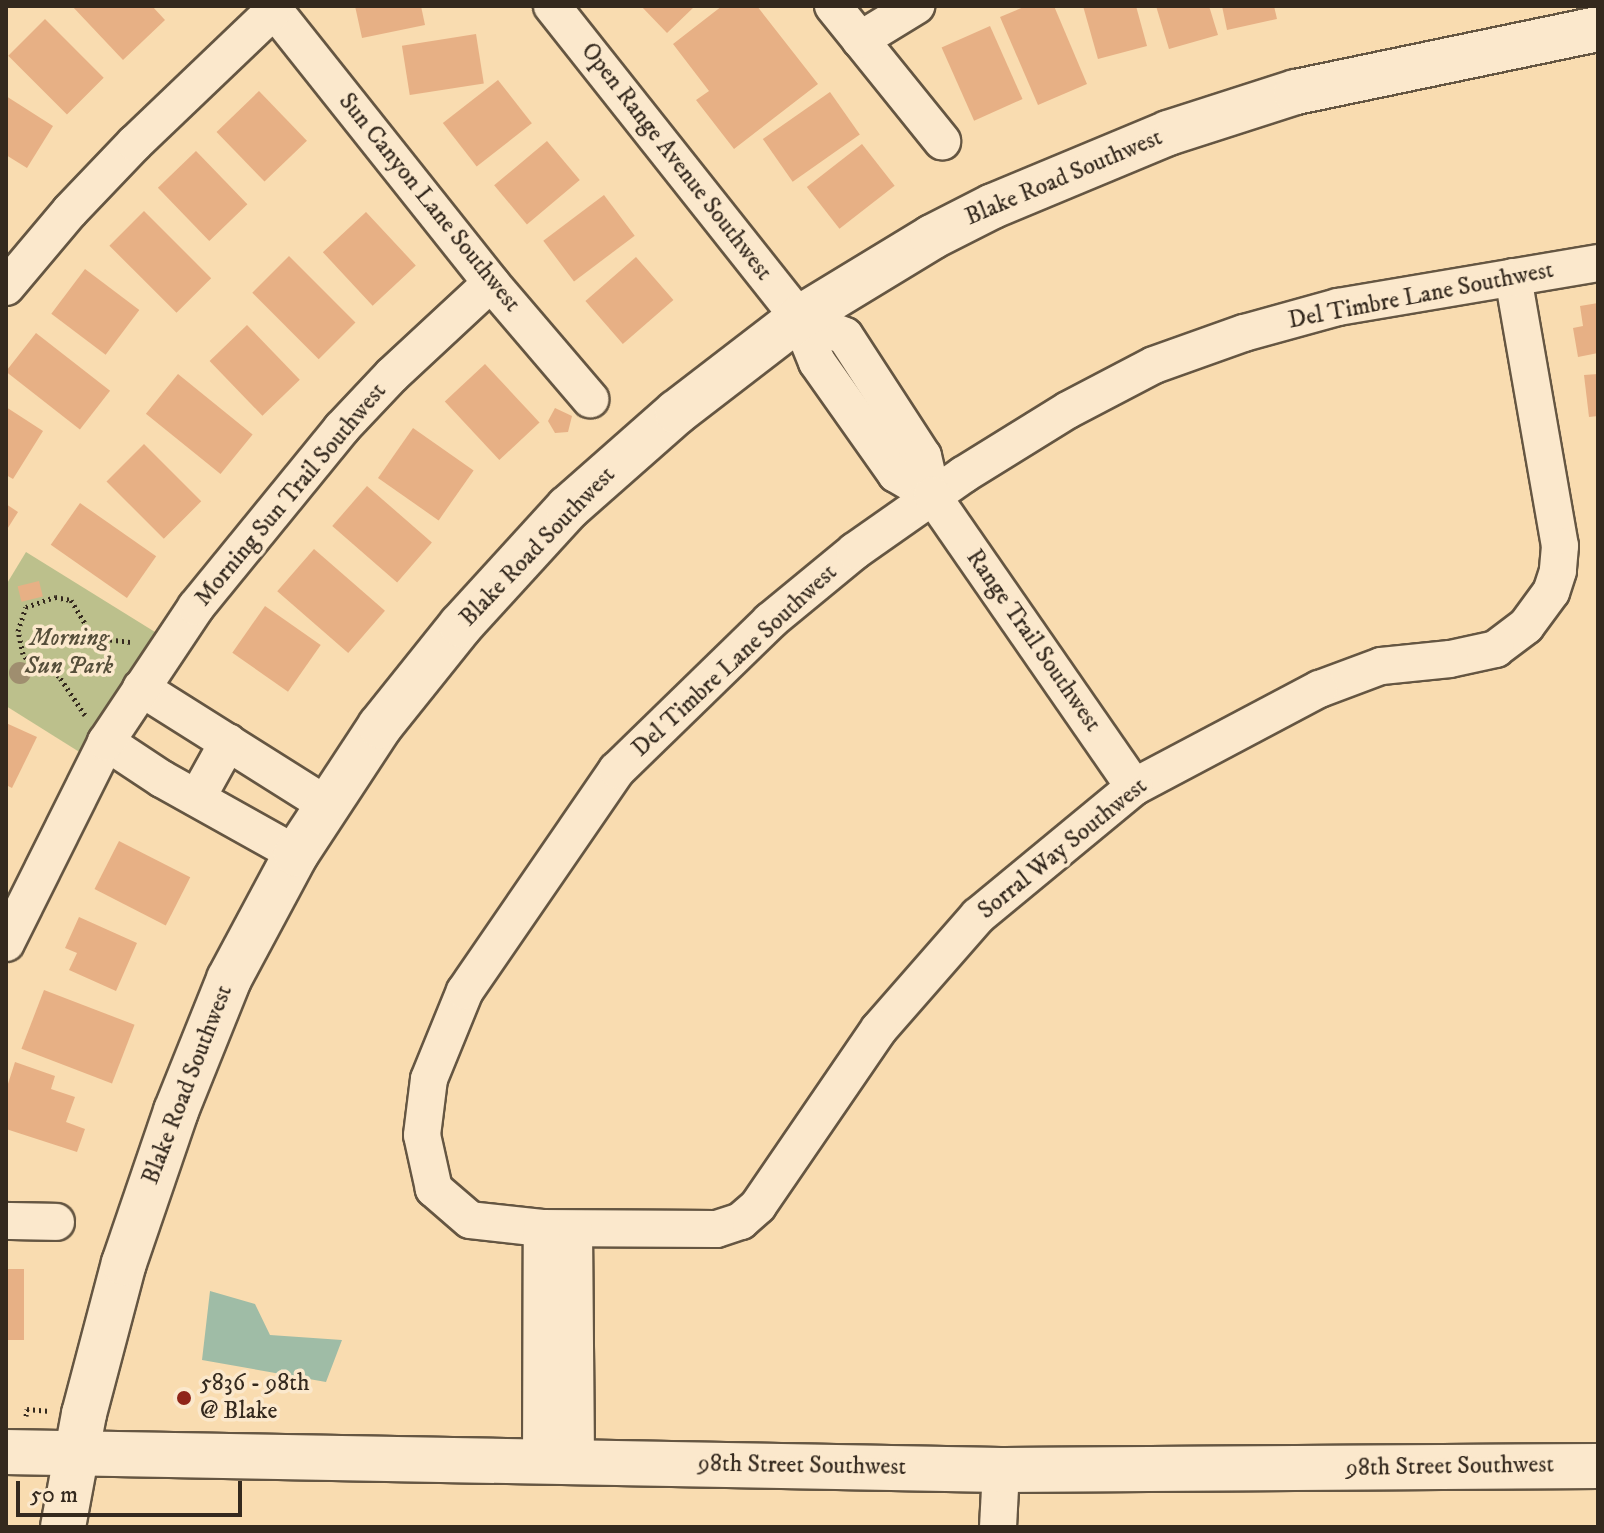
<!DOCTYPE html>
<style>
body{margin:0}
#map{position:relative;width:1604px;height:1533px;overflow:hidden;background:#f9dcb0;font-family:"IM FELL DW Pica",serif}
div>[style]{position:absolute}
[style*='--x']{left:calc(var(--x)*1px);top:calc(var(--y)*1px);width:calc(var(--w)*1px);rotate:calc(var(--a)*1deg)}
.green>*{inset:0;background:#bcc08c}
.water>*{inset:0;background:#9fbca6}
.building>*{inset:0;background:#e7b085;transform-origin:0 0}
.path>*{height:5px;margin-top:-2.5px;transform-origin:0;background:repeating-linear-gradient(90deg,#34291e 0 2px,transparent 0 6px)}
.roads{filter:drop-shadow(2px 0 #655642) drop-shadow(-2px 0 #655642) drop-shadow(0 2px #655642) drop-shadow(0 -2px #655642)}
.minor>*{height:36px;margin:-18px;padding:0 18px;transform-origin:18px;border-radius:18px;background:#fbe8cc}
.tertiary>*{height:44px;margin:-22px;padding:0 22px;transform-origin:22px;border-radius:22px;background:#fbe8cc}
.secondary>*{height:44px;margin:-22px;padding:0 22px;transform-origin:22px;border-radius:22px;background:#fbe8cc}
.trees>*{width:22px;height:22px;margin:-11px;border-radius:50%;background:#9f8e6f}
.dots>*{width:22px;height:22px;translate:-50% -50%;box-sizing:border-box;border:4px solid #fbe8cc;border-radius:50%}
span{translate:-50% -50%;white-space:nowrap;text-align:center;line-height:1.15;-webkit-text-stroke:7px #fbe8cc;paint-order:stroke}
.street-label{font-size:24px;color:#34291e}
.park-label{font-size:24px;color:#564f3a;font-style:italic}
.poi-label{font-size:24px;color:#34291e}
.left{translate:0 -50%;text-align:left}
.frame{position:absolute;inset:0;border:8px solid #34291e;pointer-events:none}
.scale{position:absolute;left:16px;top:1481px;width:226px;height:36px;box-sizing:border-box;border:4px solid #34291e;border-top:0;padding-left:10px;font-size:24px;line-height:28px;white-space:nowrap;color:#34291e;-webkit-text-stroke:6px #fbe8cc;paint-order:stroke}
</style>
<div id="map">
<div class="green">
<div style="clip-path:polygon(26px 552px,155px 632px,81px 753px,6px 706px,6px 585px)"></div>
</div>
<div class="water">
<div style="clip-path:polygon(210px 1291px,255px 1304px,270px 1335px,342px 1340px,326px 1382px,202px 1360px)"></div>
</div>
<div class="building">
<div style="clip-path:polygon(72px 6px,152px 6px,165px 20px,123px 60px)"></div>
<div style="clip-path:polygon(355px 6px,421px 6px,425px 25px,362px 38px)"></div>
<div style="clip-path:polygon(641px 6px,695px 6px,667px 33px)"></div>
<div style="clip-path:polygon(722px 6px,757px 6px,818px 84px,734px 149px,696px 100px,709px 91px,673px 44px)"></div>
<div style="clip-path:polygon(1026px 6px,1054px 6px,1087px 84px,1038px 105px,1000px 17px)"></div>
<div style="clip-path:polygon(1083px 6px,1136px 6px,1147px 46px,1098px 59px)"></div>
<div style="clip-path:polygon(1156px 6px,1209px 6px,1218px 35px,1169px 49px)"></div>
<div style="clip-path:polygon(1222px 6px,1274px 6px,1277px 19px,1227px 30px)"></div>
<div style="left:45px;top:19px;width:83px;height:52px;rotate:45deg"></div>
<div style="left:990px;top:26px;width:80px;height:53px;rotate:66deg"></div>
<div style="left:476px;top:34px;width:50px;height:75px;rotate:81deg"></div>
<div style="left:498px;top:80px;width:55px;height:70px;rotate:52deg"></div>
<div style="left:259px;top:91px;width:69px;height:59px;rotate:46deg"></div>
<div style="left:830px;top:92px;width:52px;height:82px;rotate:55deg"></div>
<div style="clip-path:polygon(6px 96px,53px 126px,27px 168px,6px 155px)"></div>
<div style="left:547px;top:141px;width:51px;height:69px;rotate:50deg"></div>
<div style="left:862px;top:144px;width:53px;height:70px;rotate:52deg"></div>
<div style="left:196px;top:151px;width:74px;height:53px;rotate:46deg"></div>
<div style="left:604px;top:195px;width:51px;height:76px;rotate:53deg"></div>
<div style="left:144px;top:211px;width:95px;height:49px;rotate:45deg"></div>
<div style="left:366px;top:212px;width:73px;height:59px;rotate:47deg"></div>
<div style="left:289px;top:256px;width:94px;height:52px;rotate:45deg"></div>
<div style="left:636px;top:257px;width:57px;height:67px;rotate:49deg"></div>
<div style="left:85px;top:269px;width:68px;height:56px;rotate:37deg"></div>
<div style="clip-path:polygon(1598px 303px,1598px 353px,1578px 357px,1573px 328px,1583px 326px,1580px 306px)"></div>
<div style="left:247px;top:325px;width:76px;height:52px;rotate:46deg"></div>
<div style="left:36px;top:333px;width:94px;height:49px;rotate:38deg"></div>
<div style="left:485px;top:364px;width:80px;height:55px;rotate:47deg"></div>
<div style="left:178px;top:374px;width:96px;height:51px;rotate:39deg"></div>
<div style="clip-path:polygon(1598px 374px,1598px 416px,1589px 417px,1584px 375px)"></div>
<div style="clip-path:polygon(6px 407px,43px 431px,13px 479px,6px 475px)"></div>
<div style="clip-path:polygon(555px 408px,572px 416px,568px 432px,555px 433px,548px 421px)"></div>
<div style="left:413px;top:428px;width:74px;height:61px;rotate:35deg"></div>
<div style="left:144px;top:444px;width:81px;height:53px;rotate:45deg"></div>
<div style="left:367px;top:486px;width:86px;height:53px;rotate:41deg"></div>
<div style="left:80px;top:503px;width:93px;height:51px;rotate:35deg"></div>
<div style="clip-path:polygon(6px 504px,18px 512px,6px 531px)"></div>
<div style="left:314px;top:549px;width:94px;height:56px;rotate:41deg"></div>
<div style="left:39px;top:581px;width:16px;height:22px;rotate:76deg"></div>
<div style="left:265px;top:606px;width:68px;height:57px;rotate:35deg"></div>
<div style="clip-path:polygon(6px 723px,37px 737px,12px 788px,6px 785px)"></div>
<div style="left:119px;top:841px;width:80px;height:54px;rotate:27deg"></div>
<div style="clip-path:polygon(79px 917px,137px 943px,116px 991px,69px 970px,77px 953px,65px 948px)"></div>
<div style="left:44px;top:990px;width:97px;height:63px;rotate:21deg"></div>
<div style="clip-path:polygon(15px 1062px,55px 1076px,51px 1089px,75px 1097px,66px 1122px,85px 1129px,77px 1152px,6px 1129px,6px 1090px)"></div>
<div style="left:6px;top:1269px;width:18px;height:71px"></div>
</div>
<div class="path">
<div style="--x:85;--y:715;--w:47;--a:-123.7"></div>
<div style="--x:59;--y:676;--w:32;--a:-156"></div>
<div style="--x:30;--y:663;--w:11;--a:-128"></div>
<div style="--x:23;--y:654;--w:24;--a:-102"></div>
<div style="--x:18;--y:631;--w:25;--a:-72"></div>
<div style="--x:26;--y:607;--w:31;--a:-19"></div>
<div style="--x:55;--y:597;--w:16;--a:11"></div>
<div style="--x:71;--y:600;--w:37;--a:59"></div>
<div style="--x:90;--y:632;--w:10;--a:37"></div>
<div style="--x:98;--y:638;--w:34;--a:7"></div>
<div style="--x:26;--y:1416;--w:7;--a:-82"></div>
<div style="--x:27;--y:1409;--w:23;--a:5"></div>
</div>
<div class="roads">
<div class="minor">
<div style="--x:271;--y:6;--w:354;--a:51.5"></div>
<div style="--x:491;--y:283;--w:153;--a:49.5"></div>
<div style="--x:552;--y:6;--w:398;--a:51.6"></div>
<div style="--x:799;--y:318;--w:48;--a:67.8"></div>
<div style="--x:817;--y:362;--w:137;--a:54.8"></div>
<div style="--x:896;--y:474;--w:42;--a:30.3"></div>
<div style="--x:833;--y:6;--w:174;--a:51.1"></div>
<div style="--x:860;--y:40;--w:66;--a:-31.3"></div>
<div style="--x:1513;--y:277;--w:273;--a:80.1"></div>
<div style="--x:1560;--y:546;--w:25;--a:95"></div>
<div style="--x:1558;--y:571;--w:22;--a:108"></div>
<div style="--x:1551;--y:592;--w:42;--a:126.3"></div>
<div style="--x:1526;--y:626;--w:38;--a:143"></div>
<div style="--x:1496;--y:649;--w:47;--a:167.7"></div>
<div style="--x:1450;--y:659;--w:69;--a:174.2"></div>
<div style="--x:1381;--y:666;--w:66;--a:159.6"></div>
<div style="--x:1319;--y:689;--w:209;--a:152.1"></div>
<div style="--x:1134;--y:787;--w:202;--a:140.4"></div>
<div style="--x:978;--y:916;--w:150;--a:131.2"></div>
<div style="--x:879;--y:1029;--w:214;--a:124.4"></div>
<div style="--x:758;--y:1206;--w:23;--a:139"></div>
<div style="--x:741;--y:1221;--w:26;--a:162"></div>
<div style="--x:716;--y:1229;--w:174;--a:-179.7"></div>
<div style="--x:542;--y:1228;--w:72;--a:-173.7"></div>
<div style="--x:470;--y:1220;--w:48;--a:-139.3"></div>
<div style="--x:434;--y:1189;--w:55;--a:-102.5"></div>
<div style="--x:422;--y:1135;--w:56;--a:-82.9"></div>
<div style="--x:429;--y:1079;--w:95;--a:-67.8"></div>
<div style="--x:465;--y:991;--w:268;--a:-55.5"></div>
<div style="--x:617;--y:770;--w:214;--a:-44.2"></div>
<div style="--x:770;--y:621;--w:110;--a:-39.5"></div>
<div style="--x:855;--y:551;--w:132;--a:-35.1"></div>
<div style="--x:963;--y:475;--w:123;--a:-31.8"></div>
<div style="--x:1068;--y:410;--w:97;--a:-27.6"></div>
<div style="--x:1154;--y:365;--w:96;--a:-19.6"></div>
<div style="--x:1244;--y:333;--w:98;--a:-15.5"></div>
<div style="--x:1338;--y:307;--w:264;--a:-9.6"></div>
<div style="--x:6;--y:287;--w:99;--a:-49.9"></div>
<div style="--x:70;--y:211;--w:94;--a:-46.3"></div>
<div style="--x:135;--y:143;--w:192;--a:-43.7"></div>
<div style="--x:799;--y:318;--w:49;--a:21.4"></div>
<div style="--x:845;--y:336;--w:143;--a:57"></div>
<div style="--x:923;--y:456;--w:40;--a:77"></div>
<div style="--x:932;--y:495;--w:355;--a:55.3"></div>
<div style="--x:141;--y:688;--w:220;--a:32.2"></div>
<div style="--x:106;--y:742;--w:67;--a:33.5"></div>
<div style="--x:162;--y:779;--w:154;--a:29.2"></div>
<div style="--x:197;--y:798;--w:64;--a:-61"></div>
<div style="--x:6;--y:943;--w:225;--a:-63.5"></div>
<div style="--x:106;--y:742;--w:162;--a:-56.3"></div>
<div style="--x:196;--y:607;--w:230;--a:-50.8"></div>
<div style="--x:341;--y:429;--w:74;--a:-46.6"></div>
<div style="--x:392;--y:375;--w:135;--a:-42.9"></div>
<div style="--x:6;--y:1221;--w:50;--a:1.1"></div>
<div style="--x:574;--y:1230;--w:232;--a:89.5"></div>
<div style="--x:541;--y:1461;--w:233;--a:-89.8"></div>
<div style="--x:998;--y:1527;--w:57;--a:-87"></div>
</div>
<div class="tertiary">
<div style="--x:63;--y:1527;--w:115;--a:-79.5"></div>
<div style="--x:84;--y:1414;--w:156;--a:-75.2"></div>
<div style="--x:124;--y:1263;--w:161;--a:-71.1"></div>
<div style="--x:176;--y:1111;--w:142;--a:-68.1"></div>
<div style="--x:229;--y:979;--w:142;--a:-61.8"></div>
<div style="--x:296;--y:854;--w:153;--a:-56.7"></div>
<div style="--x:380;--y:726;--w:129;--a:-51.3"></div>
<div style="--x:461;--y:625;--w:159;--a:-47.6"></div>
<div style="--x:568;--y:508;--w:145;--a:-41.4"></div>
<div style="--x:677;--y:412;--w:154;--a:-37.6"></div>
<div style="--x:799;--y:318;--w:156;--a:-31.3"></div>
<div style="--x:932;--y:237;--w:68;--a:-26.9"></div>
<div style="--x:993;--y:206;--w:190;--a:-22.6"></div>
<div style="--x:1168;--y:133;--w:134;--a:-17.8"></div>
<div style="--x:1296;--y:92;--w:309;--a:-11.8"></div>
</div>
<div class="secondary">
<div style="--x:6;--y:1452;--w:995;--a:1.04"></div>
<div style="--x:1001;--y:1470;--w:597;--a:-0.38"></div>
</div>
</div>
<div class="trees">
<div style="left:20px;top:673px"></div>
</div>
<div class="dots">
<div style="left:184px;top:1398px;background:#8f2418"></div>
</div>
<div class="street-label">
<span style="left:676px;top:162px;rotate:52deg">Open Range Avenue Southwest</span>
<span style="left:1064px;top:178px;rotate:-23deg">Blake Road Southwest</span>
<span style="left:429px;top:203px;rotate:51deg">Sun Canyon Lane Southwest</span>
<span style="left:1421px;top:296px;rotate:-11deg">Del Timbre Lane Southwest</span>
<span style="left:291px;top:495px;rotate:-50deg">Morning Sun Trail Southwest</span>
<span style="left:538px;top:547px;rotate:-46deg">Blake Road Southwest</span>
<span style="left:1033px;top:641px;rotate:55deg">Range Trail Southwest</span>
<span style="left:735px;top:661px;rotate:-43deg">Del Timbre Lane Southwest</span>
<span style="left:1063px;top:849px;rotate:-39deg">Sorral Way Southwest</span>
<span style="left:188px;top:1085px;rotate:-69deg">Blake Road Southwest</span>
<span style="left:802px;top:1466px;rotate:1deg">98th Street Southwest</span>
<span style="left:1450px;top:1467px;rotate:-1deg">98th Street Southwest</span>
</div>
<div class="park-label">
<span style="left:69px;top:653px">Morning<br>Sun Park</span>
</div>
<div class="poi-label">
<span class="left" style="left:200px;top:1398px">5836 - 98th<br>@ Blake</span>
</div>
<div class="frame"></div>
<div class="scale">50 m</div>
</div>
